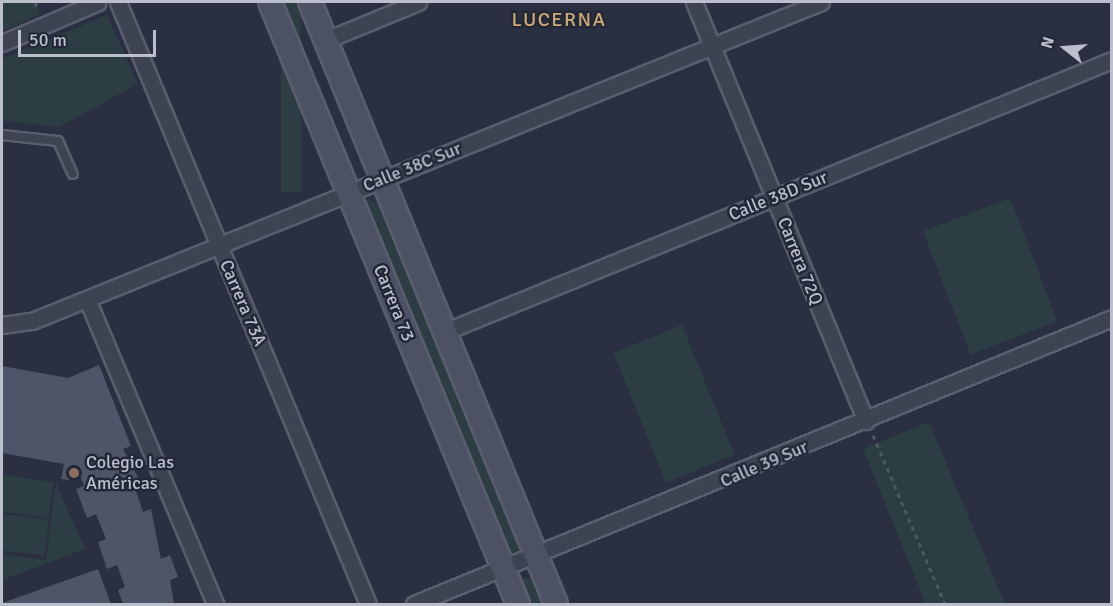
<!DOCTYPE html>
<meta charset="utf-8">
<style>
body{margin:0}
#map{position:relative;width:1113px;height:606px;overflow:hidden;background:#2a3042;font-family:Signika,sans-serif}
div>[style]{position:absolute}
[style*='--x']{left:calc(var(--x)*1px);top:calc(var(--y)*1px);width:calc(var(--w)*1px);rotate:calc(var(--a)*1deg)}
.green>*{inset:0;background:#2c3d43;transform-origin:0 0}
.building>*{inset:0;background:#4e5568}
.path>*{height:3px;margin-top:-1.5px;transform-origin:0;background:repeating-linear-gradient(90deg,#4a5a5f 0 4.5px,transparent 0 9px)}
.roads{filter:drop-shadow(2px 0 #595e6c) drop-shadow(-2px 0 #595e6c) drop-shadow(0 2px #595e6c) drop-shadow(0 -2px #595e6c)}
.lane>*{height:8px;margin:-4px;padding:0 4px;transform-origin:4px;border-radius:4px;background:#3e4352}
.street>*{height:15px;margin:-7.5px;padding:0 7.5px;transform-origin:7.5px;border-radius:7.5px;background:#3e4352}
.secondary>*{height:22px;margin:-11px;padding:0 11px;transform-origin:11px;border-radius:11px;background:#4c5264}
.dots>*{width:16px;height:16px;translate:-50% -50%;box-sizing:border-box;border:3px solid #222837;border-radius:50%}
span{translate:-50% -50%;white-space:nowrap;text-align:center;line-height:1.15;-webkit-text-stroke:5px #222837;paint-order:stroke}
.street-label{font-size:18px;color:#bbbfcb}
.poi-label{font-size:18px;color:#bbbfcb}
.left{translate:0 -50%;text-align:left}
.neighbourhood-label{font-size:20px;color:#cea973;letter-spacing:1.5px}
.frame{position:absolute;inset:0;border:3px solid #bbbfcb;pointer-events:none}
.north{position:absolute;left:1035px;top:18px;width:60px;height:60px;-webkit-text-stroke:4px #222837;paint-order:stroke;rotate:287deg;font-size:16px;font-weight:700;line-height:24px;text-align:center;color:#bbbfcb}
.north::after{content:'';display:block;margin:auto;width:21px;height:27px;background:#bbbfcb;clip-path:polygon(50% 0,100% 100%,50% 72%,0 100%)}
.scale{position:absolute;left:18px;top:30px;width:138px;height:27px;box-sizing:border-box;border:3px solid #bbbfcb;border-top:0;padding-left:8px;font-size:18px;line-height:21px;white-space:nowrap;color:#bbbfcb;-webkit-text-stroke:4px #222837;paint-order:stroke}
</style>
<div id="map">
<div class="green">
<div style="clip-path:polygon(2px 2px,35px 2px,40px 14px,2px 31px)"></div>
<div style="left:281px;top:2px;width:20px;height:190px"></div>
<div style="clip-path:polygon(107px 15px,138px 84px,59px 127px,2px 121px,2px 59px)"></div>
<div style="left:1010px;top:198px;width:132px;height:93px;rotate:69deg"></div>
<div style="clip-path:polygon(368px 199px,378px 204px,521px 544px,516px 553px,509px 552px,364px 204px)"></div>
<div style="left:682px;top:325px;width:140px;height:74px;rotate:68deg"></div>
<div style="clip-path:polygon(929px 422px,1005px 604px,926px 604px,863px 449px)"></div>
<div style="left:2px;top:475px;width:52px;height:36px;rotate:8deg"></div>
<div style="clip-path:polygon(56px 483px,85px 549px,2px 580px,2px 554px,46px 560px)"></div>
<div style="left:2px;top:514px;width:47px;height:36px;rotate:7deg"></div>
<div style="clip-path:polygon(524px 577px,535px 583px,543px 604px,526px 604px,520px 582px)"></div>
</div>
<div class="building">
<div style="clip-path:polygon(99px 365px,131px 446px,123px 449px,142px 485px,135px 488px,143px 512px,151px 509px,161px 559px,170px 555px,178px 577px,170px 580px,174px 604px,123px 604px,118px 590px,125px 587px,117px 565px,107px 569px,98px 542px,106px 539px,96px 514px,87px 518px,76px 489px,84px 486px,77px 466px,75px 481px,61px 479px,64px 464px,2px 453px,2px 366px,68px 378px)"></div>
<div style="clip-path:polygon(98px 569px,111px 604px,2px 604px,2px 603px)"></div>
</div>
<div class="path">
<div style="--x:35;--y:2;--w:8;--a:67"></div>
<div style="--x:873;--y:435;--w:184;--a:66.9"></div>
</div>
<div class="roads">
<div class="lane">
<div style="--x:2;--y:135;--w:56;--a:6.1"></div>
<div style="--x:58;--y:141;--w:36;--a:66"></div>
</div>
<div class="street">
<div style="--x:118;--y:2;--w:652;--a:67.45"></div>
<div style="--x:694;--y:2;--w:453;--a:67.7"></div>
<div style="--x:326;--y:40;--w:100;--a:-22.4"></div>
<div style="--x:2;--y:43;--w:104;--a:-23.1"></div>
<div style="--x:87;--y:299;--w:331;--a:67.2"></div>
<div style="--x:2;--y:325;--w:30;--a:-8"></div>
<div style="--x:32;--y:321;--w:851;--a:-22.01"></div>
<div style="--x:444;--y:332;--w:721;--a:-22.16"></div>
<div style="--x:414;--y:604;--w:754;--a:-22.28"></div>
</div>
<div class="secondary">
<div style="--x:270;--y:2;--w:651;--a:67.61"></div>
<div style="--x:310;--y:2;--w:650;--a:67.77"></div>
</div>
</div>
<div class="dots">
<div style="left:74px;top:473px;background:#8d6e63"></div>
</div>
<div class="street-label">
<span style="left:412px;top:167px;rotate:-22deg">Calle 38C Sur</span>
<span style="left:778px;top:196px;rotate:-22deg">Calle 38D Sur</span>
<span style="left:800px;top:261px;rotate:68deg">Carrera 72Q</span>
<span style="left:243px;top:303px;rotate:67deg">Carrera 73A</span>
<span style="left:394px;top:303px;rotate:68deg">Carrera 73</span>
<span style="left:764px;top:464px;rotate:-23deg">Calle 39 Sur</span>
</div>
<div class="poi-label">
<span class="left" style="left:86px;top:473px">Colegio Las<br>Américas</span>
</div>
<div class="neighbourhood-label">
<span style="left:559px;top:19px">LUCERNA</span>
</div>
<div class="frame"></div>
<div class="north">N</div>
<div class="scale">50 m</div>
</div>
